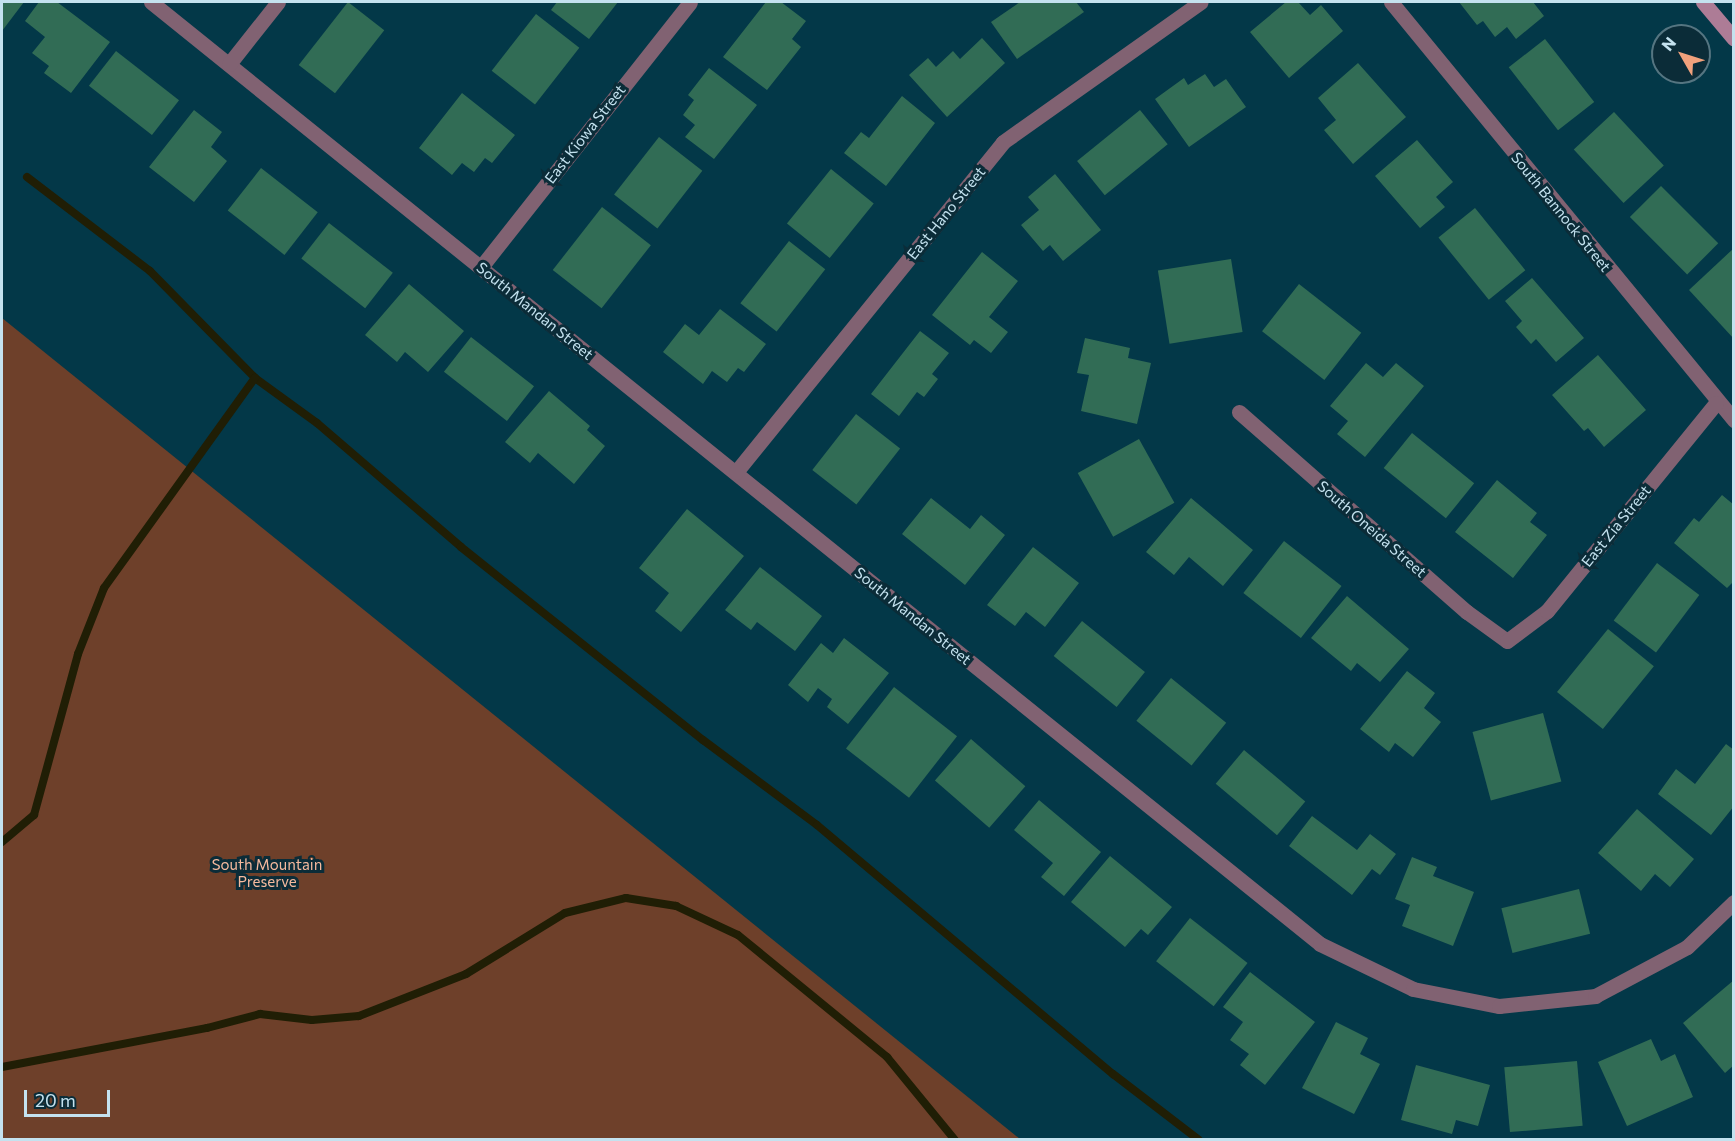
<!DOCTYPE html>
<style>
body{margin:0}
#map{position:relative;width:1735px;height:1141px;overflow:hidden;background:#033848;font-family:Commissioner,sans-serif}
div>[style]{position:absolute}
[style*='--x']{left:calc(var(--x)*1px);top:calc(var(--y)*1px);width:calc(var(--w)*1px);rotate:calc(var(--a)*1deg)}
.green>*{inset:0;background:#6e402a}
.stream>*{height:8px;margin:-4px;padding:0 4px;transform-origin:4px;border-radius:4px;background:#201e05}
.building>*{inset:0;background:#316c55;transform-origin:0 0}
.street>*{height:15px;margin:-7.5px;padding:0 7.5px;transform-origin:7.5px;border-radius:7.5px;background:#816272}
.secondary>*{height:15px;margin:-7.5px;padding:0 7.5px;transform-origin:7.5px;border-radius:7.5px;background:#ad7c96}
span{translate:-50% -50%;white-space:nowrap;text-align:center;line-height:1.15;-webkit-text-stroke:6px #0b2c38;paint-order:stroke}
.street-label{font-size:15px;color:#c4e2ef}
.park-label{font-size:15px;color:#f6ba9e}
.frame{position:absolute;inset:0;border:3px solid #c4e2ef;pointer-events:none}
.north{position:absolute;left:1651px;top:24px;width:60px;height:60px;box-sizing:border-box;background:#0b2c38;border:2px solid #557581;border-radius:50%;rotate:309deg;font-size:16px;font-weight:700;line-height:24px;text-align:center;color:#c4e2ef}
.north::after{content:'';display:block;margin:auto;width:21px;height:27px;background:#f1a17c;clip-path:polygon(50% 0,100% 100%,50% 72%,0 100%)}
.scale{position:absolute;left:24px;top:1090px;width:86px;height:27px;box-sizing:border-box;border:3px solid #c4e2ef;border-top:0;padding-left:8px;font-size:18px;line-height:21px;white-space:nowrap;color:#c4e2ef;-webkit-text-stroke:4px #0b2c38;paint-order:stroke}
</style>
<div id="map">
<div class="green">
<div style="clip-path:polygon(2px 318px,1020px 1139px,2px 1139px)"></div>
</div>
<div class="stream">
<div style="--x:27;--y:177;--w:155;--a:37.4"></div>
<div style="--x:150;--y:271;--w:150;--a:45.5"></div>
<div style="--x:255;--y:378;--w:77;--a:36"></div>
<div style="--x:317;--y:423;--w:190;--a:40.7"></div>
<div style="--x:461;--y:547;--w:310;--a:38.6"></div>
<div style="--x:703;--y:740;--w:142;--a:36.7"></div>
<div style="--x:817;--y:825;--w:387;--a:40.1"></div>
<div style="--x:1113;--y:1074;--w:108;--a:37.5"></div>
<div style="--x:2;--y:842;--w:42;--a:-40.2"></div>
<div style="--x:34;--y:815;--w:167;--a:-74.7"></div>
<div style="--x:78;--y:654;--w:71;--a:-68.5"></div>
<div style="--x:104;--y:588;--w:259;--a:-54.3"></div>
<div style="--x:2;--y:1067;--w:209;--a:-10.8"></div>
<div style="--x:207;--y:1028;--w:55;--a:-14.8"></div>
<div style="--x:260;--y:1014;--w:52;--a:6.6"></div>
<div style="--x:312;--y:1020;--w:47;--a:-4.9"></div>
<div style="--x:359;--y:1016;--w:115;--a:-21.4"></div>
<div style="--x:466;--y:974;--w:116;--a:-31.6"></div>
<div style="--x:565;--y:913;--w:63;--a:-13.8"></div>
<div style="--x:626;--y:898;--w:51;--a:9.1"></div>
<div style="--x:676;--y:906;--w:68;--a:25.1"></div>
<div style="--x:738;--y:935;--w:193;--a:39.3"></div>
<div style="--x:887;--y:1057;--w:107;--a:50.7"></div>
</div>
<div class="building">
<div style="clip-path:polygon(2px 2px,24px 2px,2px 31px)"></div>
<div style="clip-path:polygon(39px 2px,57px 2px,110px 42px,71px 93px,44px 73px,49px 66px,32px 53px,45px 37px,25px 21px)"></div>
<div style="left:348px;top:2px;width:46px;height:80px;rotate:38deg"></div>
<div style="clip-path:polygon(557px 2px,618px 2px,589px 39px,551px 10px)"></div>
<div style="clip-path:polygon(766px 2px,781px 2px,806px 21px,792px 39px,801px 47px,767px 90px,723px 57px)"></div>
<div style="clip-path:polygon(1020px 2px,1076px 2px,1084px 12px,1017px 59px,991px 22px)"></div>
<div style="clip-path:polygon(1286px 2px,1298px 2px,1310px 15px,1321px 5px,1343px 31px,1289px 78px,1250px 32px)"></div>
<div style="clip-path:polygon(1459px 2px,1533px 2px,1544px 16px,1516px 39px,1507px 27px,1495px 37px,1483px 21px,1477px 25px)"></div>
<div style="left:536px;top:14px;width:55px;height:72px;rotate:38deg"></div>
<div style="clip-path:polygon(982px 38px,1005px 63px,947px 117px,909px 75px,928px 58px,936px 67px,953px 51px,960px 59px)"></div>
<div style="left:1545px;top:39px;width:80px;height:46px;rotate:52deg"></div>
<div style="left:116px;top:51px;width:80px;height:44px;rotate:38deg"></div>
<div style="clip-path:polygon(1358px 63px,1406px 117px,1353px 164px,1324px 130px,1336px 120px,1318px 98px)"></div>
<div style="clip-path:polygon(709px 68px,757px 105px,714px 159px,685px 137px,695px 125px,683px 115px,694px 100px,688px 95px)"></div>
<div style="clip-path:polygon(1205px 74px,1214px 87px,1226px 79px,1246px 107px,1189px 147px,1155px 99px,1184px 78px,1188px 85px)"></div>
<div style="clip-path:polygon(462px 93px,515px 135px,492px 163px,485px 158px,474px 172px,462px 163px,452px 175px,419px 148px)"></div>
<div style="clip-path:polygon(902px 96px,935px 123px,886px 186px,844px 153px,861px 132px,869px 138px)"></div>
<div style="clip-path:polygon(194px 110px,222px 132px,211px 147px,227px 161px,194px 202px,149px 167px)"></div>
<div style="left:1140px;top:110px;width:44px;height:81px;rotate:51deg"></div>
<div style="left:1614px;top:112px;width:73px;height:55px;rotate:47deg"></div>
<div style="left:659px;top:137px;width:55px;height:73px;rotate:38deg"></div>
<div style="clip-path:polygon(1417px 140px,1453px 182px,1436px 197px,1445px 207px,1420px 228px,1375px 176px)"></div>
<div style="left:261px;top:168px;width:72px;height:54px;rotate:38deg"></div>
<div style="left:831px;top:169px;width:55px;height:70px;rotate:39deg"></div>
<div style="clip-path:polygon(1055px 174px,1101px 230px,1063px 261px,1050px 245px,1043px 251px,1021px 225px,1039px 210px,1028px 197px)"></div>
<div style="left:1661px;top:186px;width:81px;height:44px;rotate:45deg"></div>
<div style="left:602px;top:207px;width:62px;height:80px;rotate:38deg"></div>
<div style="left:1475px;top:208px;width:80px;height:47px;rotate:51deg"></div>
<div style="left:329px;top:223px;width:81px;height:45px;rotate:38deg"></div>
<div style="left:789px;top:241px;width:46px;height:79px;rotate:38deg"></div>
<div style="clip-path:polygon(1734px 248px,1734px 339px,1689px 290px)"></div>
<div style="clip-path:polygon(982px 252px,1018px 281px,989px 317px,1008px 332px,991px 353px,974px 340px,970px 345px,932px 315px)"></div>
<div style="left:1231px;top:259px;width:74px;height:74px;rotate:81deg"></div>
<div style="clip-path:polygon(1532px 278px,1584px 338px,1556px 362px,1536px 339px,1531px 344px,1516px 327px,1522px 321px,1505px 301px)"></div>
<div style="clip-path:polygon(409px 284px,464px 331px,428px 372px,405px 352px,397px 362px,365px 335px)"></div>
<div style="left:1299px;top:284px;width:79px;height:60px;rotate:38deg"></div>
<div style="clip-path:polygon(720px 309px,766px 344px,744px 372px,738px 368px,727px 382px,712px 371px,703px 384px,663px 352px,685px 324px,699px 335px)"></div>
<div style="clip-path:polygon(920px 331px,949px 353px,932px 374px,938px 379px,924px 397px,917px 392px,899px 416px,871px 394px)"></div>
<div style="left:471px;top:337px;width:80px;height:44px;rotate:38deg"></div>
<div style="clip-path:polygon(1085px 338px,1130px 348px,1128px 358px,1151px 363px,1137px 424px,1081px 411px,1089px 375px,1077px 373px)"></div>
<div style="clip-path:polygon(1598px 355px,1646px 410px,1604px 447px,1588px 428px,1584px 431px,1552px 395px)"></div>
<div style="clip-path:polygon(1366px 363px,1383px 377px,1396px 363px,1424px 386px,1365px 457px,1337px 434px,1348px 421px,1330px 406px)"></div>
<div style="clip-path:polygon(549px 391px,590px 426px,587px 430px,605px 446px,574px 484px,538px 453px,530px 463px,505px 442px)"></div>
<div style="left:856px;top:414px;width:56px;height:71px;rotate:38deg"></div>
<div style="left:1412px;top:433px;width:80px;height:45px;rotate:39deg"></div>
<div style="left:1139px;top:439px;width:73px;height:70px;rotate:61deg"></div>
<div style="clip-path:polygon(1497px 480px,1537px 513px,1530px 522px,1547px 535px,1513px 578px,1455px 532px)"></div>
<div style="clip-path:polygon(1722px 495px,1734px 505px,1734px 581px,1727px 588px,1674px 543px,1694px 518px,1699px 522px)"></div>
<div style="clip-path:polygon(931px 498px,970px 529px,981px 515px,1005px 535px,965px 585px,902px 534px)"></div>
<div style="clip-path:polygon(1191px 498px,1253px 550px,1223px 586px,1189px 557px,1174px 575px,1146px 552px)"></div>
<div style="clip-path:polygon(687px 509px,744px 556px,681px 632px,655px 611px,669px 593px,639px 568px)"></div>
<div style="left:1284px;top:541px;width:73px;height:66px;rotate:38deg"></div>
<div style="clip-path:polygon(1033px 547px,1079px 583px,1045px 627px,1026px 612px,1015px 626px,987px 605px)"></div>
<div style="left:1657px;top:563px;width:53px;height:72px;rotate:37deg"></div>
<div style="clip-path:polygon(760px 567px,822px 616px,795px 651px,757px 622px,751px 630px,725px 610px)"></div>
<div style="clip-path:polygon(1347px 596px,1409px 649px,1380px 682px,1357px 663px,1351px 671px,1311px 638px)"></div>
<div style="left:1082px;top:621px;width:81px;height:45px;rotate:39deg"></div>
<div style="left:1608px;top:629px;width:59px;height:81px;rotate:39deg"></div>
<div style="clip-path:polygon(844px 638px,889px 673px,848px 724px,827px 707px,832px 699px,818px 688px,808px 702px,788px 685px,821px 643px,833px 653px)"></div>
<div style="clip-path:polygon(1407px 671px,1435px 693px,1424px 708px,1441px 722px,1413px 757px,1395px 743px,1389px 752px,1360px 729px)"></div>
<div style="left:1171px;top:678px;width:71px;height:55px;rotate:39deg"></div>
<div style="left:894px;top:687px;width:80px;height:78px;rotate:38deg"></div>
<div style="left:1543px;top:713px;width:71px;height:73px;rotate:75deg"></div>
<div style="left:971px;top:739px;width:72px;height:55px;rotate:41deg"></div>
<div style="clip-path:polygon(1726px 744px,1734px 750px,1734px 806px,1711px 835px,1658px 794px,1676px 769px,1695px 784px)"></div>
<div style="left:1244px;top:750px;width:80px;height:44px;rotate:40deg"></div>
<div style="clip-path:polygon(1039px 800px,1101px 852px,1064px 896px,1041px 877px,1053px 863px,1014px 830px)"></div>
<div style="clip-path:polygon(1637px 809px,1694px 859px,1670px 887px,1655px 874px,1641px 891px,1598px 853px)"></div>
<div style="clip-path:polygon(1312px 816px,1357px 850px,1370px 834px,1396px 854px,1380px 875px,1372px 869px,1352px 895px,1289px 846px)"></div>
<div style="clip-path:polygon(1110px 856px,1172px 907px,1148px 935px,1141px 929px,1125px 947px,1071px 902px)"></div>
<div style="clip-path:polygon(1412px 857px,1437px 867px,1433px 876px,1474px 892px,1453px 946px,1402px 926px,1410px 905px,1395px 899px)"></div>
<div style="left:1579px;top:889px;width:46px;height:80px;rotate:76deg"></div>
<div style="left:1190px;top:918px;width:73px;height:55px;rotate:38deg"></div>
<div style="clip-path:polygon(1250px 972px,1315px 1022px,1265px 1085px,1240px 1065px,1249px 1054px,1230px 1040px,1243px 1022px,1223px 1007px)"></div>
<div style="clip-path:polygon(1734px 980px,1734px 1065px,1725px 1073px,1683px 1023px)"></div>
<div style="clip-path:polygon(1336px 1022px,1368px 1038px,1360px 1054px,1380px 1064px,1354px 1114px,1302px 1088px)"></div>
<div style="clip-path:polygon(1651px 1039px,1661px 1061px,1675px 1054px,1693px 1097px,1627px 1126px,1598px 1062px)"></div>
<div style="left:1577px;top:1061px;width:65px;height:73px;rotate:85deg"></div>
<div style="clip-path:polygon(1416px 1065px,1490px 1085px,1478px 1126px,1456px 1120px,1452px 1134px,1401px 1120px)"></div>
</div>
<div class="street">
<div style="--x:151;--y:2;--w:1501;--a:38.86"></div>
<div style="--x:1320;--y:944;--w:103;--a:25.8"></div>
<div style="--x:1413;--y:989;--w:88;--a:11.2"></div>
<div style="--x:1499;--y:1006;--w:97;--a:-5.9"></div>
<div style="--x:1595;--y:996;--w:104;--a:-28"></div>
<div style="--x:1687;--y:947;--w:65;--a:-43.8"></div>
<div style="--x:1391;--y:2;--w:541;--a:50.63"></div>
<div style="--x:229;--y:64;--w:79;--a:-51.7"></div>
<div style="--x:481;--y:267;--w:337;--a:-51.7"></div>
<div style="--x:1239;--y:412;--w:303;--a:41.3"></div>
<div style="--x:1467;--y:612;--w:49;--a:35.9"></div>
<div style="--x:1507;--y:641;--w:50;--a:-36.9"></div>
<div style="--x:1547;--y:611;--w:268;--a:-50.9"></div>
<div style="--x:736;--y:472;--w:424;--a:-51"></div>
<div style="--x:1003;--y:142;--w:242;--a:-35.3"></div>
</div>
<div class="secondary">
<div style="--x:1703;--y:2;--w:48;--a:50"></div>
</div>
<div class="street-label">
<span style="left:585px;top:134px;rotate:-52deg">East Kiowa Street</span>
<span style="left:1561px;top:212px;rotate:51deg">South Bannock Street</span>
<span style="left:946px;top:213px;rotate:-51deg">East Hano Street</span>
<span style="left:535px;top:311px;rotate:39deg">South Mandan Street</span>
<span style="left:1616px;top:526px;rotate:-51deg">East Zia Street</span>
<span style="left:1372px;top:529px;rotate:41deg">South Oneida Street</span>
<span style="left:913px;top:616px;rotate:39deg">South Mandan Street</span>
</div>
<div class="park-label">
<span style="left:267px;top:873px">South Mountain<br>Preserve</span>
</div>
<div class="frame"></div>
<div class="north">N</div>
<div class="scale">20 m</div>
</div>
